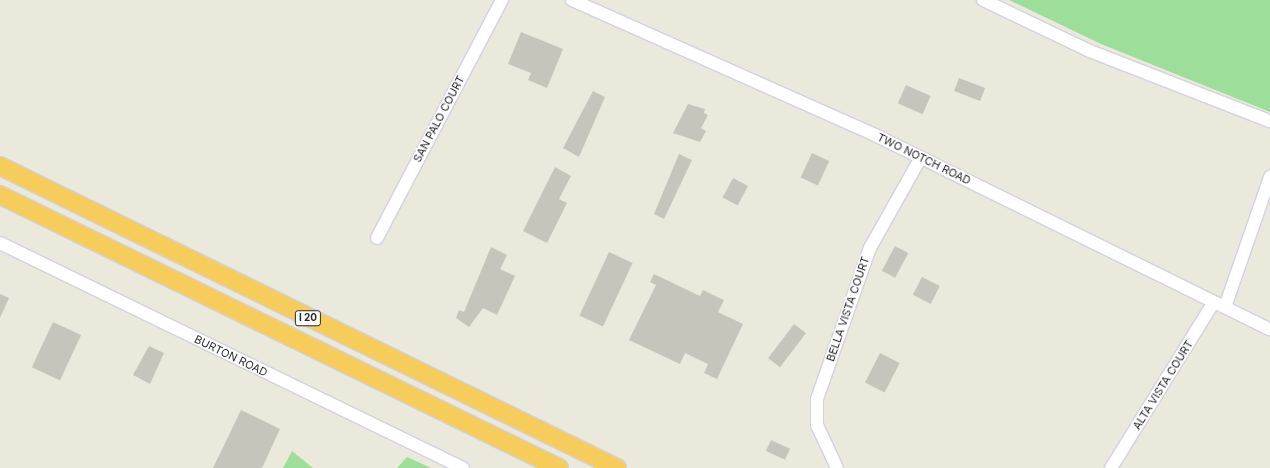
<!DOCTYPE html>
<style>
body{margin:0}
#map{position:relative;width:1270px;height:468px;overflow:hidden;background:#ebe9db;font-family:Inter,sans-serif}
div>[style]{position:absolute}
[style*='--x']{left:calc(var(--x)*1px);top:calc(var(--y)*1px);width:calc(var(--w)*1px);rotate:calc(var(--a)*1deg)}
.green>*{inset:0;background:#9ddf9a}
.building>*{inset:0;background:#c6c5bb;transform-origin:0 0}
.roads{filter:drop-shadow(1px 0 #d2d1e1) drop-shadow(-1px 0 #d2d1e1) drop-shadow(0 1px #d2d1e1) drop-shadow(0 -1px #d2d1e1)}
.minor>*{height:12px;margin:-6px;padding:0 6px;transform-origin:6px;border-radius:6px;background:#fff}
.highway>*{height:18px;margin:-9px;padding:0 9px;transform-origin:9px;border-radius:9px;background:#f6cd5b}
span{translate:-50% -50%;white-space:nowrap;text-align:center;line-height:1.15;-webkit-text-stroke:3px #fff;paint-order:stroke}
.shield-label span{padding:1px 3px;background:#fff;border:1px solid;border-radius:3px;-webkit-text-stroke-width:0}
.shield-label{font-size:10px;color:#292929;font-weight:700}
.street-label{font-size:11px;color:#292929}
</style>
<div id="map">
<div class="green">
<div style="clip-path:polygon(1009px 0,1270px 0,1270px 112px,1101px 44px)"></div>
<div style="clip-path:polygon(292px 451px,313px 468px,283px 468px)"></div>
<div style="clip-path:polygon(407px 457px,431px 468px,397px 468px)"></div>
</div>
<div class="building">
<div style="clip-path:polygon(521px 32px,563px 49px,547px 88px,528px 80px,531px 73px,508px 64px)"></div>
<div style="left:959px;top:78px;width:28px;height:14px;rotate:21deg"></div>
<div style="left:906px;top:85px;width:27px;height:20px;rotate:24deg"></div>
<div style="clip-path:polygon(593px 91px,605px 97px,579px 157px,563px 148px)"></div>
<div style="clip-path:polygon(688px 104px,705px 109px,704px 113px,708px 115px,701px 128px,706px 131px,700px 142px,673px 133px)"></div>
<div style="left:812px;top:153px;width:19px;height:27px;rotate:25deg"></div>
<div style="clip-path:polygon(679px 154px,692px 160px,664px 219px,654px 214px)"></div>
<div style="clip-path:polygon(555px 167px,571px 176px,559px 199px,567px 203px,547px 243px,523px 231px)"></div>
<div style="left:733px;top:178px;width:17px;height:22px;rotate:28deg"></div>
<div style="left:895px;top:246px;width:15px;height:28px;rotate:28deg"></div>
<div style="clip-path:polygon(491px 247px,507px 255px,500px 269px,515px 276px,497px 315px,483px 308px,469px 327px,456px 318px,459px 310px,464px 312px)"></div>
<div style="left:609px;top:252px;width:26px;height:70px;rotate:25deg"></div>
<div style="clip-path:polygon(654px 274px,700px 296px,703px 290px,724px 300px,718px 312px,743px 324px,717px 379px,704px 373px,708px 364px,685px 353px,680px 364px,629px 340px,656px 285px,650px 282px)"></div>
<div style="left:922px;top:277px;width:20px;height:20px;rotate:27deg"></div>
<div style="clip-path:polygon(0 294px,9px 298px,0 318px)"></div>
<div style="left:53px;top:322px;width:31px;height:50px;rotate:25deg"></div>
<div style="left:794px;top:324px;width:15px;height:43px;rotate:37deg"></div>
<div style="clip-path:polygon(149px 346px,164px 353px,150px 384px,133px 375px)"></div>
<div style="left:880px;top:353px;width:22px;height:33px;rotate:27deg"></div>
<div style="clip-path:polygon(241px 410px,280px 429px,262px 468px,213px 468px)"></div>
<div style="left:771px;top:440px;width:21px;height:12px;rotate:25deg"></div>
</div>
<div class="roads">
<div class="minor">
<div style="--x:572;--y:0;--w:332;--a:24"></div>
<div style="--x:875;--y:135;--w:440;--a:26.2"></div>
<div style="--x:983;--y:0;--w:119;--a:25.5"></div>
<div style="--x:1090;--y:51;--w:193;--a:21.3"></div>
<div style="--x:377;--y:238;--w:269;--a:-62.3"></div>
<div style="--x:0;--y:243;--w:515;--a:25.92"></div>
<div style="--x:1225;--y:307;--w:138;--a:-70.9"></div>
<div style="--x:837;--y:468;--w:47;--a:-114.9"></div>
<div style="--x:817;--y:425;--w:26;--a:-90"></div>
<div style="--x:817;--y:399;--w:160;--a:-70.7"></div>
<div style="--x:870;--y:248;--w:104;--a:-60.7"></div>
<div style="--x:1111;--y:468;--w:195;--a:-58.2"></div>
</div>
<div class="highway">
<div style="--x:0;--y:166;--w:687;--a:26.08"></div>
<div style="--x:0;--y:195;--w:622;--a:26.03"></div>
</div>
</div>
<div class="shield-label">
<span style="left:308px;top:318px">I 20</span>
</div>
<div class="street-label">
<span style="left:439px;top:119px;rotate:-62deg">SAN PALO COURT</span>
<span style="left:924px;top:159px;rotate:26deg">TWO NOTCH ROAD</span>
<span style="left:848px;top:309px;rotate:-71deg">BELLA VISTA COURT</span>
<span style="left:231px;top:356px;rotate:26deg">BURTON ROAD</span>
<span style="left:1163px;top:385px;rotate:-58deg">ALTA VISTA COURT</span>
</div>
</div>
